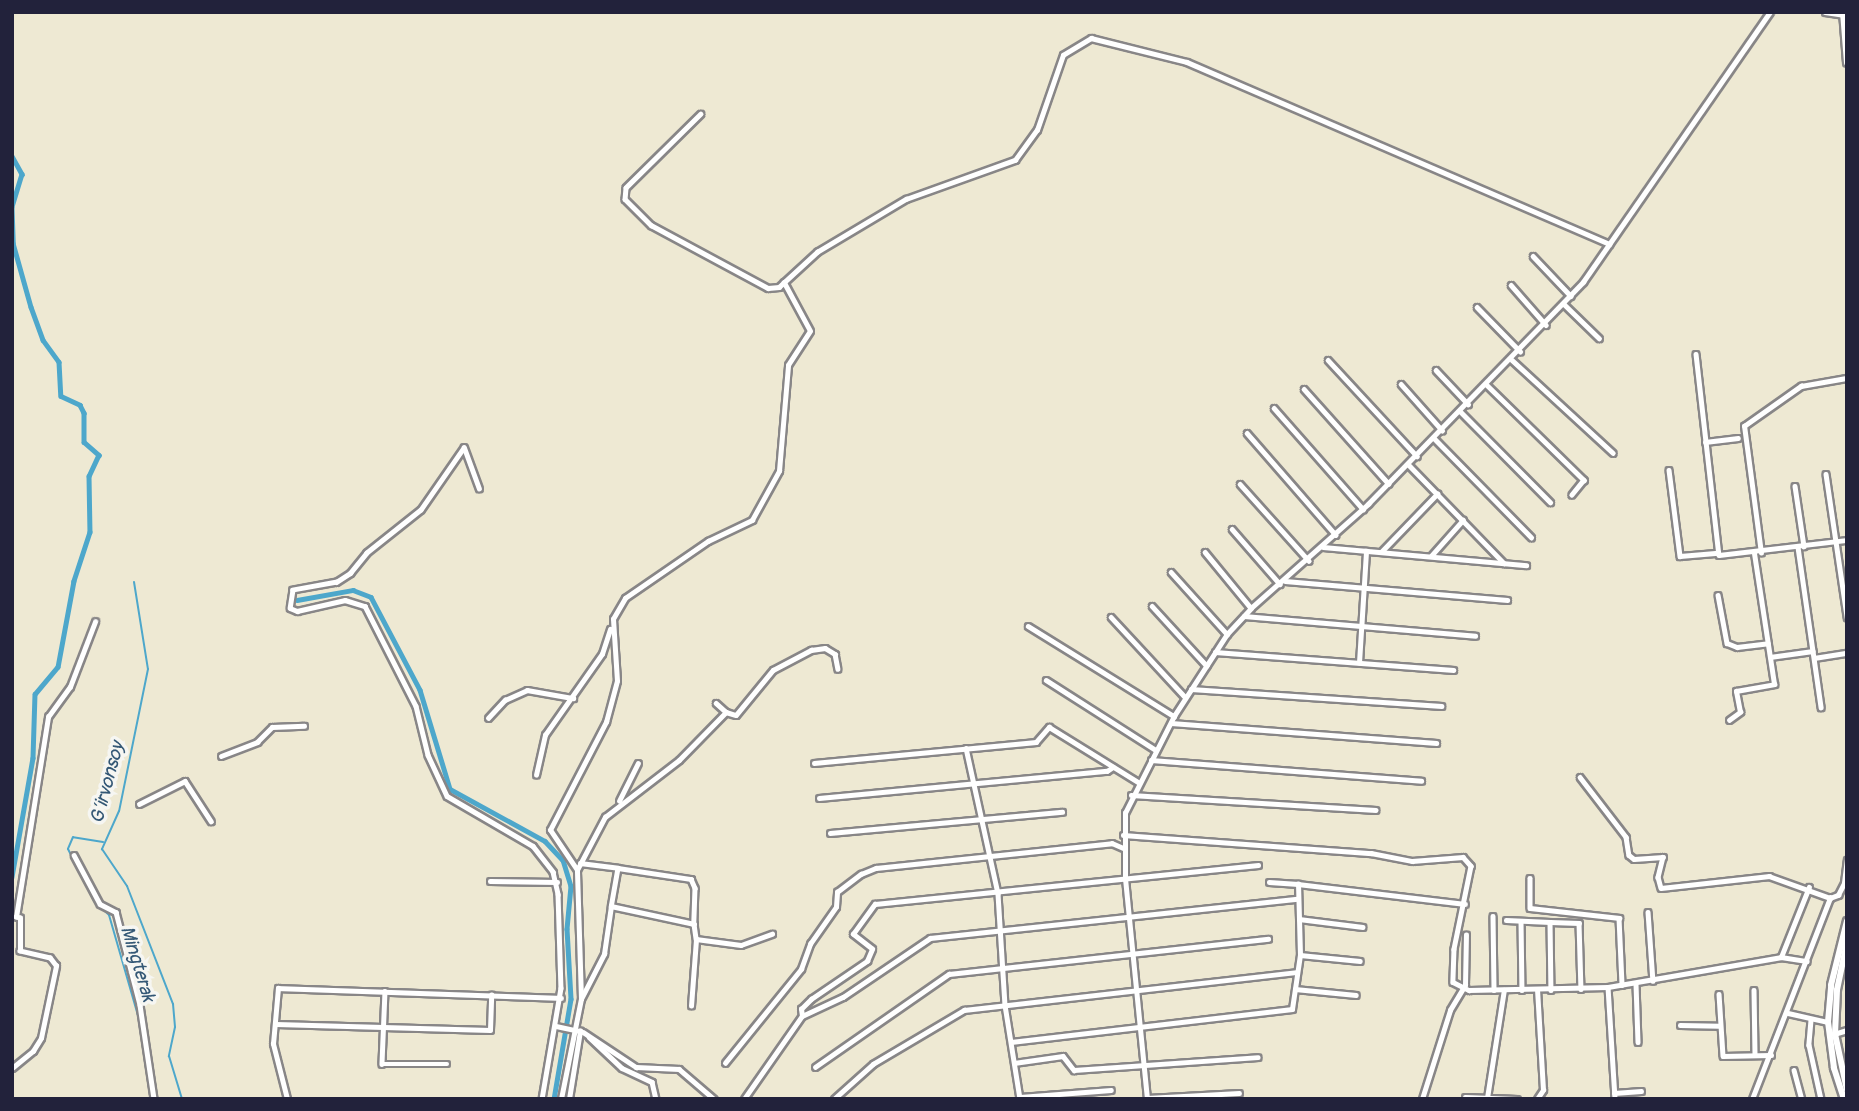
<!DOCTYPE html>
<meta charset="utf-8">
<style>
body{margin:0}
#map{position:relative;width:1859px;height:1111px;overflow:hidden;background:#eee9d3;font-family:Pangolin,sans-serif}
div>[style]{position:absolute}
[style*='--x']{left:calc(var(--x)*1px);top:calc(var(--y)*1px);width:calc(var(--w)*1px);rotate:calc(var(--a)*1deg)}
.stream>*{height:2px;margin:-1px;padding:0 1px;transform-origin:1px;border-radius:1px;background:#4da7cb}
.canal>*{height:4.5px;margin:-2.25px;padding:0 2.25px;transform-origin:2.25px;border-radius:2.25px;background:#4da7cb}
.roads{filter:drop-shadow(2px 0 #888687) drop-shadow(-2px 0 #888687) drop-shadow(0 2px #888687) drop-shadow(0 -2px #888687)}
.minor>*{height:4.5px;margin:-2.25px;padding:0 2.25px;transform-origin:2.25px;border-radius:2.25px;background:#fff}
.major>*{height:6px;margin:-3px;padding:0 3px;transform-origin:3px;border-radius:3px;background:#fff}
span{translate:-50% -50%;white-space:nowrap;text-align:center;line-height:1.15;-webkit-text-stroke:7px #f6f6f2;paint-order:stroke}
.water-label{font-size:19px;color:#335775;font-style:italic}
.frame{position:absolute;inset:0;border:14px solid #22223b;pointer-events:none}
</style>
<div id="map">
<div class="stream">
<div style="--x:134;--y:582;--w:88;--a:80.9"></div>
<div style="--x:148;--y:669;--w:145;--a:101.5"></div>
<div style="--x:119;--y:811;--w:42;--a:114.1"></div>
<div style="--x:102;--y:849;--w:45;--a:56"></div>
<div style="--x:127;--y:886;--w:127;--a:68.7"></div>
<div style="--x:173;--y:1004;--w:23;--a:85"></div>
<div style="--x:175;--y:1027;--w:30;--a:102"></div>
<div style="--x:169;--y:1056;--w:45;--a:73.2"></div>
<div style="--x:103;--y:842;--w:30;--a:-171"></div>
<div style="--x:73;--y:837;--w:13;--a:113"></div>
<div style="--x:68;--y:849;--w:58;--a:63.4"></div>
<div style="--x:94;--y:901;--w:21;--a:43"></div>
<div style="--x:109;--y:915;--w:116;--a:73.9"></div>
<div style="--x:142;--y:1035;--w:65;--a:81.1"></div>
</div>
<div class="canal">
<div style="--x:12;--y:156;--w:21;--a:61"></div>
<div style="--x:22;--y:174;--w:34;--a:107"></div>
<div style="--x:12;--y:207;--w:36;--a:88"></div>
<div style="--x:13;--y:243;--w:66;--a:74.3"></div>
<div style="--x:31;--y:307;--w:35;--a:70"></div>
<div style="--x:43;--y:340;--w:27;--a:54"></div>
<div style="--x:59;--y:362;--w:34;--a:87"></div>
<div style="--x:61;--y:396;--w:21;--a:25"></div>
<div style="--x:80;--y:405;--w:9;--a:63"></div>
<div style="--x:84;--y:413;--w:29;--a:90"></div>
<div style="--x:84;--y:442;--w:20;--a:41"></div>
<div style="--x:99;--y:455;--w:23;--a:115"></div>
<div style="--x:89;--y:476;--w:56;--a:89"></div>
<div style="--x:90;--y:532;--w:52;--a:108.1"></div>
<div style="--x:74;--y:581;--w:87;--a:100.5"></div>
<div style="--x:58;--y:667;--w:35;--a:130"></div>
<div style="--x:35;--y:694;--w:64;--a:91.8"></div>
<div style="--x:33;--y:758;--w:121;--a:100"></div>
<div style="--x:297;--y:600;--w:57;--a:-10.1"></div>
<div style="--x:353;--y:590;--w:19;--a:21"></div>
<div style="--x:371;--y:597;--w:105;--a:62.2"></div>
<div style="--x:420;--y:690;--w:103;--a:73.1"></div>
<div style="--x:450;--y:789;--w:108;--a:28.7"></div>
<div style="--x:545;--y:841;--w:26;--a:47"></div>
<div style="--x:563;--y:860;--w:27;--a:73"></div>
<div style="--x:571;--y:886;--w:43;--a:95.3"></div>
<div style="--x:567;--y:929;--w:70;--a:86.7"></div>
<div style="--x:571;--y:999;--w:101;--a:99.6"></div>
</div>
<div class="roads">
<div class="minor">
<div style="--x:1825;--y:12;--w:18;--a:9"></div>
<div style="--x:701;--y:114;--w:105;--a:135.4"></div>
<div style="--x:626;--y:188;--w:11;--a:95"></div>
<div style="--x:625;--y:199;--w:37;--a:45"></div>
<div style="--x:651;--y:225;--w:133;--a:28.3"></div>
<div style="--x:768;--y:288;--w:11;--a:-5"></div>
<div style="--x:779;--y:287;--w:52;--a:-42.6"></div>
<div style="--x:817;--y:252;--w:104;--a:-30.8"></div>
<div style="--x:906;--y:199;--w:116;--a:-19.7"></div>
<div style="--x:1015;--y:160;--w:37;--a:-54"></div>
<div style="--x:1037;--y:130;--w:79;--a:-70.9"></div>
<div style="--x:1063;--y:55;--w:33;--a:-31"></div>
<div style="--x:1091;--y:38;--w:99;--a:14"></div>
<div style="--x:1187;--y:62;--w:460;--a:23.3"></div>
<div style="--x:1533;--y:256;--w:55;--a:46.5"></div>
<div style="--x:1511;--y:285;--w:53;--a:48.8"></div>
<div style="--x:1564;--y:304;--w:49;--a:44.2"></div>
<div style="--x:1477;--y:307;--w:62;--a:45.7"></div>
<div style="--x:1696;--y:354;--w:202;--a:83.5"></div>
<div style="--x:1719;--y:555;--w:129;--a:-6.7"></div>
<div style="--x:1328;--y:360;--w:131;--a:47.2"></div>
<div style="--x:1512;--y:360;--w:137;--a:42.6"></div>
<div style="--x:1436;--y:370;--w:47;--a:46.7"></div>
<div style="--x:1401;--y:384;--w:62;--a:48.3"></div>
<div style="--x:1487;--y:385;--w:136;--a:44.4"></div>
<div style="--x:1584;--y:480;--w:19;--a:129"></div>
<div style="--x:1304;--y:389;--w:127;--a:48.2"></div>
<div style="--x:1274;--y:408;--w:135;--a:48.6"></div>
<div style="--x:1461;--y:412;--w:127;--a:45.3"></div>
<div style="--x:1247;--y:433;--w:135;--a:48.9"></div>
<div style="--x:1434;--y:438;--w:139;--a:45.6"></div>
<div style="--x:1705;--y:442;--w:33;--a:-7"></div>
<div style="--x:1408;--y:464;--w:138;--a:45.9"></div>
<div style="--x:1669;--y:470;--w:87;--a:82.7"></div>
<div style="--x:1680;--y:556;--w:38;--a:-5"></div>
<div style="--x:1826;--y:474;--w:145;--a:81.6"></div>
<div style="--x:1240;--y:484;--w:103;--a:48.1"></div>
<div style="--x:1795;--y:486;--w:61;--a:81.5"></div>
<div style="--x:479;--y:489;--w:44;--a:-110.1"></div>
<div style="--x:464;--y:448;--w:75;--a:124.7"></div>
<div style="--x:421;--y:510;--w:69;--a:141.5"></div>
<div style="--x:367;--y:553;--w:26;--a:129"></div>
<div style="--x:351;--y:573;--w:17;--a:147"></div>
<div style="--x:337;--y:582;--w:45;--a:169.7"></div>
<div style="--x:293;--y:590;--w:18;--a:99"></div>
<div style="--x:290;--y:608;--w:8;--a:23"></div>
<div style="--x:297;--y:611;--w:49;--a:-12.9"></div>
<div style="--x:345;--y:600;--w:21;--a:17"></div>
<div style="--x:365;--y:606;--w:112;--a:63"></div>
<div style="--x:416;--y:706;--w:50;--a:76.2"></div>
<div style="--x:428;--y:755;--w:45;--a:65.1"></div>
<div style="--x:447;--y:796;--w:99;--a:30.2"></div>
<div style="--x:533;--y:846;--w:33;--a:52"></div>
<div style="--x:553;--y:872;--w:23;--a:77"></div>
<div style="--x:558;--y:894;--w:94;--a:88.2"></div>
<div style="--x:561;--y:988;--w:113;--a:99.7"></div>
<div style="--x:1232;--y:529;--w:73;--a:48.9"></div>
<div style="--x:1323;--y:547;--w:204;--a:5.1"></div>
<div style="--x:1798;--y:547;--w:162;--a:81.8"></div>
<div style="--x:1205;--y:552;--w:72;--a:50.6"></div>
<div style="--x:1381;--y:552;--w:81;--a:-46"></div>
<div style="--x:1761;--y:553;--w:128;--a:-97.6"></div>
<div style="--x:1744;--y:426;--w:70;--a:-35.1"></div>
<div style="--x:1801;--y:386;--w:47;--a:-9.9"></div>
<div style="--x:1431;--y:556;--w:48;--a:-48.4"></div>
<div style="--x:1171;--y:572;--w:84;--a:47.9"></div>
<div style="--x:1285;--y:581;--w:223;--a:4.9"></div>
<div style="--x:1718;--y:595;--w:49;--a:79.4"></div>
<div style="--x:1727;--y:643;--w:11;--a:22"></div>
<div style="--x:1737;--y:647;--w:31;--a:-7"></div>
<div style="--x:1152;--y:606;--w:81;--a:47.5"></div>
<div style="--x:1244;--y:616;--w:232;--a:4.9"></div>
<div style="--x:1111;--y:617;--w:109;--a:47.2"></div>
<div style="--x:1028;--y:626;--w:172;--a:31.7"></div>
<div style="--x:1215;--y:652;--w:239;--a:4.3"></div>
<div style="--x:1770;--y:657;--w:43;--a:-7.9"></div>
<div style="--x:1814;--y:658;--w:33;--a:-9"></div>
<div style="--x:1359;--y:663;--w:112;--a:-86.4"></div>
<div style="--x:1046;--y:680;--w:130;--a:32.5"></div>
<div style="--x:1191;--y:689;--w:251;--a:3.9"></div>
<div style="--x:716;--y:703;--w:13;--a:42"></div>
<div style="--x:488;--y:718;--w:25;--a:-47"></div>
<div style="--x:505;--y:700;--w:24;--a:-24"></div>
<div style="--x:527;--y:690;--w:47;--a:9.9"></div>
<div style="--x:1729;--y:720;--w:14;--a:-36"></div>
<div style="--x:1740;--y:712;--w:21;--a:-101"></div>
<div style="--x:1736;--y:691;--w:39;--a:-10"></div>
<div style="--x:1774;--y:684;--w:132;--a:-98.7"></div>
<div style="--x:1171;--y:723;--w:266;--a:4.3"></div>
<div style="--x:966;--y:748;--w:149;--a:77.6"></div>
<div style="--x:998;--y:894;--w:111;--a:86.4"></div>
<div style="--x:1005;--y:1005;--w:95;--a:80.9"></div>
<div style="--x:221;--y:756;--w:39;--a:-21"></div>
<div style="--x:257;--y:742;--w:21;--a:-45"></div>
<div style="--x:272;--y:727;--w:32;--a:-2"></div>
<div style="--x:1151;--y:760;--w:271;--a:4.4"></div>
<div style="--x:814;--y:763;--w:223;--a:-5.4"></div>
<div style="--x:1036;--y:742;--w:20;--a:-49"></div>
<div style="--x:1049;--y:727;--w:105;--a:31.7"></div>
<div style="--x:536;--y:775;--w:41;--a:-77.3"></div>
<div style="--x:545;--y:735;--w:99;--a:-54.9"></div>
<div style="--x:602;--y:654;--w:26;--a:-72"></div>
<div style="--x:1580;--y:777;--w:76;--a:52.5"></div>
<div style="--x:1626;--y:837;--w:18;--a:81"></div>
<div style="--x:1629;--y:855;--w:6;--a:39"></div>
<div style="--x:1634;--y:859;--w:29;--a:-4"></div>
<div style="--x:1663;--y:857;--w:21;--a:104"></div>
<div style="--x:1658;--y:877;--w:11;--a:75"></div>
<div style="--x:1661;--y:888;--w:109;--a:-6.3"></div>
<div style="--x:1769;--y:876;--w:65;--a:19.8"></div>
<div style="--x:1131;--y:795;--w:245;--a:3.5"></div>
<div style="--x:819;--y:798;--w:289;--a:-5.4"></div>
<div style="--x:1107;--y:771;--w:7;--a:-34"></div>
<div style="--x:619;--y:801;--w:42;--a:-63.4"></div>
<div style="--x:139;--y:804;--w:51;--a:-26.6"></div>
<div style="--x:185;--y:781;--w:48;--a:57"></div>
<div style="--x:830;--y:833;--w:233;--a:-5.2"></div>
<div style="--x:1123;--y:835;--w:249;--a:4.2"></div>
<div style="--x:1371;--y:853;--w:42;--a:11"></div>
<div style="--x:1412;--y:861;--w:51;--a:-4.5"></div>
<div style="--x:1463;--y:857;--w:12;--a:48"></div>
<div style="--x:1471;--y:866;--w:85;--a:101.6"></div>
<div style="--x:1454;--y:949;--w:33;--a:92"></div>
<div style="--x:1453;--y:982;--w:18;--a:27"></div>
<div style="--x:1469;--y:990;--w:139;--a:-1.2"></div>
<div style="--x:1608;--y:987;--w:176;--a:-9.8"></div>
<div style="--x:1781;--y:957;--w:26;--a:9"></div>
<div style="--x:74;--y:855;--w:55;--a:62"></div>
<div style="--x:100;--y:904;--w:18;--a:27"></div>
<div style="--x:116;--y:912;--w:96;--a:75.5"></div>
<div style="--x:140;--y:1005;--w:95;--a:81.5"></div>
<div style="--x:580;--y:863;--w:38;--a:7"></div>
<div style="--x:618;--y:868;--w:39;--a:100"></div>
<div style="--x:611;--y:906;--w:85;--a:12.2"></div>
<div style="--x:694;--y:924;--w:15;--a:82"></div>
<div style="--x:696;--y:939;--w:45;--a:7.6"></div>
<div style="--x:741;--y:945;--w:33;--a:-20"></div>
<div style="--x:618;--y:868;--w:74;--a:8.6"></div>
<div style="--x:691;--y:879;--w:10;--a:66"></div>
<div style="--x:695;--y:888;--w:36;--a:92"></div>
<div style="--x:577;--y:870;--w:48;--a:-124"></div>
<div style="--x:550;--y:830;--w:122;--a:-62.6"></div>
<div style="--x:606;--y:722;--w:42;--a:-75"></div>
<div style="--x:617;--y:681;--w:62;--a:-93.7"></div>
<div style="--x:613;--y:619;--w:24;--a:-60"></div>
<div style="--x:625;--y:598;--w:101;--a:-34.5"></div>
<div style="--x:708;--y:541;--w:49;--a:-25.5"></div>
<div style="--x:752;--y:520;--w:56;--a:-61.1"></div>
<div style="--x:779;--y:471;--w:106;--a:-85.1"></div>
<div style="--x:788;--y:365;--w:40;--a:-57.1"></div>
<div style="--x:810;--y:331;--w:55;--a:-118.4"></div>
<div style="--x:1530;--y:878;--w:30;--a:90"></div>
<div style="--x:1530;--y:908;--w:90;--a:6.4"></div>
<div style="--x:1619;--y:918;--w:67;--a:87.4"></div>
<div style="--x:490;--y:881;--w:67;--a:0.9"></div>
<div style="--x:1269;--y:882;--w:29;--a:4"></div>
<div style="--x:1830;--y:898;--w:9;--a:-21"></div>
<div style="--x:1838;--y:895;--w:13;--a:-63"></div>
<div style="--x:1844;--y:883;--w:23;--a:-83"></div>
<div style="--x:1648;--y:912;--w:69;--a:85.9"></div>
<div style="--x:1493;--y:916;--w:74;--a:89.2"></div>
<div style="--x:1299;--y:919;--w:64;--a:7.2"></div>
<div style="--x:1506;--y:920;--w:44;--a:2.6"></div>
<div style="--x:1550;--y:922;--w:68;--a:89.2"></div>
<div style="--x:1521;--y:921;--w:69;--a:89.2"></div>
<div style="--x:1550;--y:922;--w:29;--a:2"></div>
<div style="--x:1579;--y:923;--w:66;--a:88.3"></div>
<div style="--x:1300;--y:955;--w:60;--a:5.7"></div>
<div style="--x:1781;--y:957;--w:75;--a:-68.2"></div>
<div style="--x:1636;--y:984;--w:58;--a:88"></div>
<div style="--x:1608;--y:987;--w:112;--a:86.4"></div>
<div style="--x:1295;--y:989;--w:61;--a:5.6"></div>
<div style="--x:1754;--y:990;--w:65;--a:89.1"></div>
<div style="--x:385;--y:991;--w:73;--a:92.4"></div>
<div style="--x:382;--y:1064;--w:65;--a:0"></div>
<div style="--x:1719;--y:994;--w:62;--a:86.3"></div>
<div style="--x:1723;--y:1056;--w:48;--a:-1.2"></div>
<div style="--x:581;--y:999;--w:51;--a:-62.9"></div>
<div style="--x:604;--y:954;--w:49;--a:-81.7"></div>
<div style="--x:691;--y:1006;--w:67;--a:-85.7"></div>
<div style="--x:1788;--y:1013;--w:41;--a:12.7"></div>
<div style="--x:802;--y:1016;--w:7;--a:-98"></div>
<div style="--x:801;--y:1009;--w:14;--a:-45"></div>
<div style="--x:811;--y:999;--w:68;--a:-34.2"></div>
<div style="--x:867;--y:961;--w:13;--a:-67"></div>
<div style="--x:872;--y:949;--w:24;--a:-142"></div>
<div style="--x:853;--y:934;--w:37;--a:-54"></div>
<div style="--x:875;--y:904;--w:385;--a:-5.8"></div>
<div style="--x:1811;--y:1020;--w:25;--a:95"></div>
<div style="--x:1809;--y:1045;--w:55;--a:77.5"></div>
<div style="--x:276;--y:1024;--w:214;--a:1.6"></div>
<div style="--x:490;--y:1030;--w:35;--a:-88"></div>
<div style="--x:1680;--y:1025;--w:39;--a:1"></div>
<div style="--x:556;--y:1026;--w:24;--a:12"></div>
<div style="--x:583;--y:1032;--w:64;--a:33.4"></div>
<div style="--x:636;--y:1067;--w:43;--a:2.7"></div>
<div style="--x:679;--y:1069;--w:46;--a:40.6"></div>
<div style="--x:1834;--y:1034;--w:14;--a:-17"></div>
<div style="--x:589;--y:1037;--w:45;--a:43.2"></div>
<div style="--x:622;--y:1068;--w:33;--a:25"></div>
<div style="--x:652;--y:1082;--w:17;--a:77"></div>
<div style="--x:1011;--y:1042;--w:283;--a:-6.7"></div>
<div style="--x:1292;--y:1009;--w:55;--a:-81.6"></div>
<div style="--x:1300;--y:955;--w:71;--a:-91.6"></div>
<div style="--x:1298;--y:884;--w:168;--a:6.8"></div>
<div style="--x:725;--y:1063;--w:121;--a:-51"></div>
<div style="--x:801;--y:969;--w:27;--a:-70"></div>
<div style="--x:810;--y:944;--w:45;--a:-54.9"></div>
<div style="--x:836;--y:907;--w:15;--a:-86"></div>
<div style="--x:837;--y:892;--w:30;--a:-37"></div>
<div style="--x:861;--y:874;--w:16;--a:-22"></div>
<div style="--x:876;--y:868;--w:237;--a:-6"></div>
<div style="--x:1112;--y:843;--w:12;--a:24"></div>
<div style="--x:1014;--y:1063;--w:49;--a:-8.1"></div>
<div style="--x:1063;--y:1056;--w:18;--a:52"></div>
<div style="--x:1074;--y:1070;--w:184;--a:-4"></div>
<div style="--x:815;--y:1067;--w:163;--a:-34.8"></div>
<div style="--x:949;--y:974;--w:321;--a:-6.3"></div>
<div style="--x:12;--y:1068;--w:27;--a:-39"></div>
<div style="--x:33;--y:1051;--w:15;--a:-58"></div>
<div style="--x:41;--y:1038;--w:74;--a:-78.2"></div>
<div style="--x:56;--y:966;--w:10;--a:-127"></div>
<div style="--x:50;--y:958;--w:31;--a:-167"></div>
<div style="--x:20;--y:951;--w:33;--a:-90"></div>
<div style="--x:20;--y:918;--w:4;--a:-166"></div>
<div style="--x:16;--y:917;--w:203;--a:-80.9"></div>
<div style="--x:48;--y:717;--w:37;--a:-54"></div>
<div style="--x:70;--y:687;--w:70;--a:-69"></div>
<div style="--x:1794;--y:1070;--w:30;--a:75"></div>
<div style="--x:1614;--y:1093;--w:27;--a:-4"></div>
<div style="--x:1020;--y:1097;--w:91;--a:-4.4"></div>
<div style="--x:1465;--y:1097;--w:52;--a:2.2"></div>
<div style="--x:1147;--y:1098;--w:92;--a:-3.1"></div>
<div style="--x:1487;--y:1098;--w:109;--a:-81.1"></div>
<div style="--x:287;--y:1099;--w:57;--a:-104.3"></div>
<div style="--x:273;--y:1044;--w:56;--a:-84.9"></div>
<div style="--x:278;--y:988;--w:283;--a:2"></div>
<div style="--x:561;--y:1099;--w:102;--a:-78.7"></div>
<div style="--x:581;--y:999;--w:129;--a:-91.8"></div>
<div style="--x:577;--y:870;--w:60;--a:-62.2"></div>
<div style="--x:605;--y:817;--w:93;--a:-37.6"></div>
<div style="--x:679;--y:760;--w:67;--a:-45.6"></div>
<div style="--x:726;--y:712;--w:10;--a:17"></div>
<div style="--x:736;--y:715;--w:58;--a:-50.6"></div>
<div style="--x:773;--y:670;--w:43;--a:-27.8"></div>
<div style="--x:811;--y:650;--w:14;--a:-8"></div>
<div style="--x:825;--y:648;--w:12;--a:31"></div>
<div style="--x:835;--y:654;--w:15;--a:79"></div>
<div style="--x:569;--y:1099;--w:69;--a:-80.8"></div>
<div style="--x:744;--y:1099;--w:101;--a:-55.1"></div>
<div style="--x:802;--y:1016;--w:45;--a:-24.9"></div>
<div style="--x:843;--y:997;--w:105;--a:-34.1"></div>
<div style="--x:930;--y:938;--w:369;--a:-6.1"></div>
<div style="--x:834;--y:1099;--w:52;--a:-41.9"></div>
<div style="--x:873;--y:1064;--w:106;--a:-30.7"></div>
<div style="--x:964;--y:1010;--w:334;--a:-6.5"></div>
<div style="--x:1147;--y:1099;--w:220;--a:-95.7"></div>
<div style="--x:1125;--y:880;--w:67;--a:-90"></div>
<div style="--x:1125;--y:813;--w:109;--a:-63.2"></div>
<div style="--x:1174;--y:716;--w:98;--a:-57.1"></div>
<div style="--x:1227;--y:634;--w:35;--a:-47"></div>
<div style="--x:1251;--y:608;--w:157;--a:-41.6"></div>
<div style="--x:1368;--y:504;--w:309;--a:-45.9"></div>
<div style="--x:1583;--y:282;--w:328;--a:-55.3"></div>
<div style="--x:1422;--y:1099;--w:93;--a:-72.5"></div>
<div style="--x:1450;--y:1010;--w:29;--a:-59"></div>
<div style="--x:1465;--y:985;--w:50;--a:-88.9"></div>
<div style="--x:1537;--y:1099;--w:11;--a:-56"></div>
<div style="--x:1543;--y:1090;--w:100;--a:-93.4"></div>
<div style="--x:1752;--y:1099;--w:216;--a:-68.8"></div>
</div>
<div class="major">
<div style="--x:1843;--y:12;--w:51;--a:85.5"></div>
<div style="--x:1847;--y:942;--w:49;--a:101.8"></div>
<div style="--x:1837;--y:990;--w:44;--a:92.6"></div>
<div style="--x:1835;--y:1034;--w:57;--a:77.9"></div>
<div style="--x:1844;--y:1099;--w:33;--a:-108"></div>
<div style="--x:1834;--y:1068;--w:46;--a:-97.4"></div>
<div style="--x:1828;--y:1022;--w:37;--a:-85"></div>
<div style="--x:1831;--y:985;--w:66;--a:-76"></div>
</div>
</div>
<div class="water-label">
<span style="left:108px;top:783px;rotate:-75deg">G‘irvonsoy</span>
<span style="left:137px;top:964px;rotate:73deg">Mingterak</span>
</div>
<div class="frame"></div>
</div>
